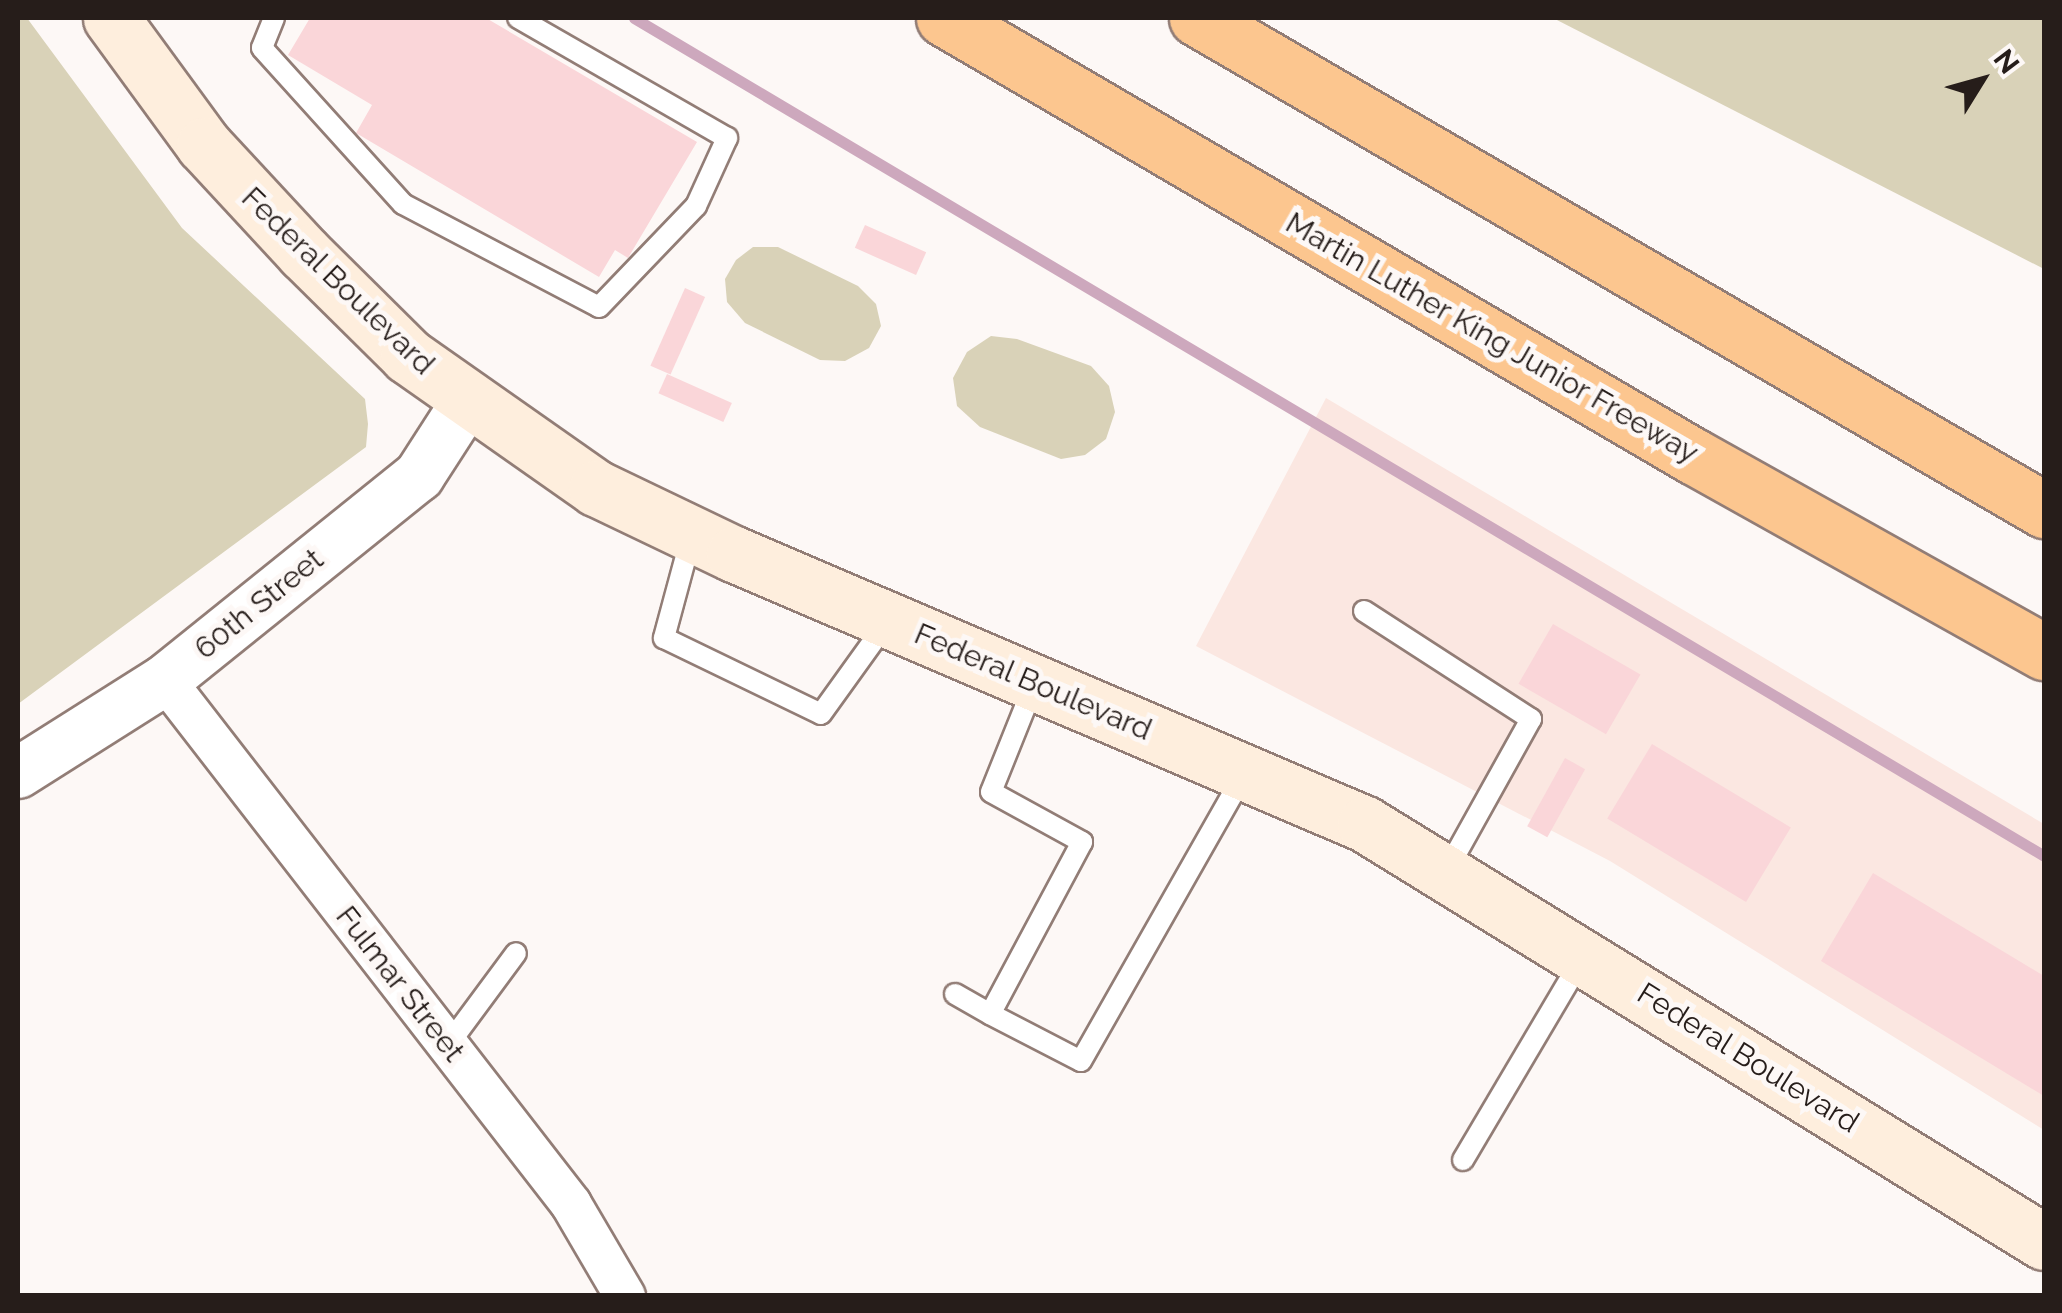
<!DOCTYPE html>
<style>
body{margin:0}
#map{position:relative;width:2062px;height:1313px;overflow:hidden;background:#fdf8f6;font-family:Raleway,sans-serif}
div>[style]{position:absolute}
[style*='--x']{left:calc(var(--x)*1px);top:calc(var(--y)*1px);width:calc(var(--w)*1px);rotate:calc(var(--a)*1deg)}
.built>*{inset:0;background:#fbe7e1}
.green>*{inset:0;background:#d9d2b8}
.stream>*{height:11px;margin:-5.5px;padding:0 5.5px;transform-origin:5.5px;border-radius:5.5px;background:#cda8bd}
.building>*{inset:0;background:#fad6d9;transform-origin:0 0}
.roads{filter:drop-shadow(2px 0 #927d76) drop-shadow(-2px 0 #927d76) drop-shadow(0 2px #927d76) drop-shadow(0 -2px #927d76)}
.service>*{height:20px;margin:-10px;padding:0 10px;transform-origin:10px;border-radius:10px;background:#fff}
.minor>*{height:40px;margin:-20px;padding:0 20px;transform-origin:20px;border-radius:20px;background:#fff}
.tertiary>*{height:50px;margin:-25px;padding:0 25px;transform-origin:25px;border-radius:25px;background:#fff}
.secondary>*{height:55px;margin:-27.5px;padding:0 27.5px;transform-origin:27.5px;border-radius:27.5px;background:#feeedd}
.motorway>*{height:55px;margin:-27.5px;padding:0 27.5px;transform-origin:27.5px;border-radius:27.5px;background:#fcc68f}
span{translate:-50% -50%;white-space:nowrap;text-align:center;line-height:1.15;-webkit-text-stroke:10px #fdf8f6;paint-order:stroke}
.street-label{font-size:30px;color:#261d1a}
.frame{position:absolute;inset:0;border:20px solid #261d1a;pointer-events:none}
.north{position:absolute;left:1932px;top:30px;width:100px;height:100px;-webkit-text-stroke:8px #fdf8f6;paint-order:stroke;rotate:53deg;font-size:28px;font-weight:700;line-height:40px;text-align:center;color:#261d1a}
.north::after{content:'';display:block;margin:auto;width:35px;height:45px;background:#261d1a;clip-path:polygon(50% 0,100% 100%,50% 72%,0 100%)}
</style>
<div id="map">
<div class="built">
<div style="clip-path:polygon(1326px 398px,2044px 824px,2044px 1130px,1610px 861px,1196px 646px)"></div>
</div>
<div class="green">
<div style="clip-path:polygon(18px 18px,27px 18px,182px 228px,365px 399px,368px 424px,366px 447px,18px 704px)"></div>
<div style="clip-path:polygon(1553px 18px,2044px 18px,2044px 269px)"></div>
<div style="clip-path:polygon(753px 247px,778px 247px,858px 286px,876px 304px,881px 326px,869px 348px,845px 361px,820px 360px,745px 323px,727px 302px,725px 279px,736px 260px)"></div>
<div style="clip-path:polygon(991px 336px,1017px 339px,1091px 366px,1109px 386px,1115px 412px,1106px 439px,1085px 455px,1061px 459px,980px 427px,957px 406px,953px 378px,967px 352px)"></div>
</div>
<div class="stream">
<div style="--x:634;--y:18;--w:1640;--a:30.72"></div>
</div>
<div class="building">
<div style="clip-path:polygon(310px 18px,486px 18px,697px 142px,628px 258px,615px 250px,599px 277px,356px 133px,372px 105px,288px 55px)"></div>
<div style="left:865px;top:225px;width:67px;height:25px;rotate:24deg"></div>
<div style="left:685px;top:288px;width:22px;height:85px;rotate:24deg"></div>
<div style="left:667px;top:374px;width:71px;height:21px;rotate:24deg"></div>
<div style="left:1553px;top:624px;width:101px;height:69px;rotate:30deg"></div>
<div style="left:1652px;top:744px;width:162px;height:87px;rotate:31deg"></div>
<div style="left:1565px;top:758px;width:23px;height:78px;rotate:29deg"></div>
<div style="clip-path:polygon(1873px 873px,2044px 976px,2044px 1096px,1821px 961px)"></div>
</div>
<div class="roads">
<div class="service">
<div style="--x:274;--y:18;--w:32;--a:112"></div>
<div style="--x:262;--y:48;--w:210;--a:47.9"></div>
<div style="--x:403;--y:204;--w:221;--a:27.7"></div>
<div style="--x:599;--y:307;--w:140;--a:-46.2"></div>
<div style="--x:696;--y:206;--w:75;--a:-65.5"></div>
<div style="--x:727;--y:138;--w:241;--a:-150.1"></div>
<div style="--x:692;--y:534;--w:108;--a:105.1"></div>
<div style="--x:664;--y:638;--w:174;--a:25.8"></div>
<div style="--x:821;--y:714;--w:113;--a:-54.3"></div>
<div style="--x:1364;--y:611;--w:199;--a:32.9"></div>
<div style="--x:1531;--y:719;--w:175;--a:119.1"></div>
<div style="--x:1034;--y:685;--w:115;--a:111.9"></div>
<div style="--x:991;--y:792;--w:104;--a:28.8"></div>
<div style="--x:1082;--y:842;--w:195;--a:118.1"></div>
<div style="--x:990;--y:1014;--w:102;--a:27.3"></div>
<div style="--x:1081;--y:1061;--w:330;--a:-60.4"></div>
<div style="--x:955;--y:994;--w:40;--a:29.7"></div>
<div style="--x:448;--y:1045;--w:114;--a:-53.5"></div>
<div style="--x:1463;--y:1160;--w:234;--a:-59.4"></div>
</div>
<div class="minor">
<div style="--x:165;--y:680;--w:663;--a:52.23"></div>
<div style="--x:571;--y:1204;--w:107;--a:59.6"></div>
</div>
<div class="tertiary">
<div style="--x:18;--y:773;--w:174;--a:-32.3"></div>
<div style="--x:165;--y:680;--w:326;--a:-38.8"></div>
<div style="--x:419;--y:476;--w:90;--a:-57.2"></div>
</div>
<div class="secondary">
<div style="--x:111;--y:18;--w:157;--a:53.8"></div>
<div style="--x:204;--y:145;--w:147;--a:47.2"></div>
<div style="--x:304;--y:253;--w:146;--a:44.7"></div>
<div style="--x:408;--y:356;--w:230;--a:35.1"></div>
<div style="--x:596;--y:488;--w:153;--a:25.6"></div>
<div style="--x:734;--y:554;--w:686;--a:23.17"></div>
<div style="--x:1365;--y:824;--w:797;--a:31.62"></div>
</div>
<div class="motorway">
<div style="--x:944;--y:18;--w:868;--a:30.32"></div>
<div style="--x:1693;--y:456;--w:402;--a:29.2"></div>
<div style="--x:1197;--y:18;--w:980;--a:30.15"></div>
</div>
</div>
<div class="street-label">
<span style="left:338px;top:281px;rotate:44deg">Federal Boulevard</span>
<span style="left:1492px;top:338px;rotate:30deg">Martin Luther King Junior Freeway</span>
<span style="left:259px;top:604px;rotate:-39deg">60th Street</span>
<span style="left:1033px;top:682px;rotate:23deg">Federal Boulevard</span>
<span style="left:400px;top:984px;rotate:52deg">Fulmar Street</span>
<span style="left:1748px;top:1058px;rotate:32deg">Federal Boulevard</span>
</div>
<div class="frame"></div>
<div class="north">N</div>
</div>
